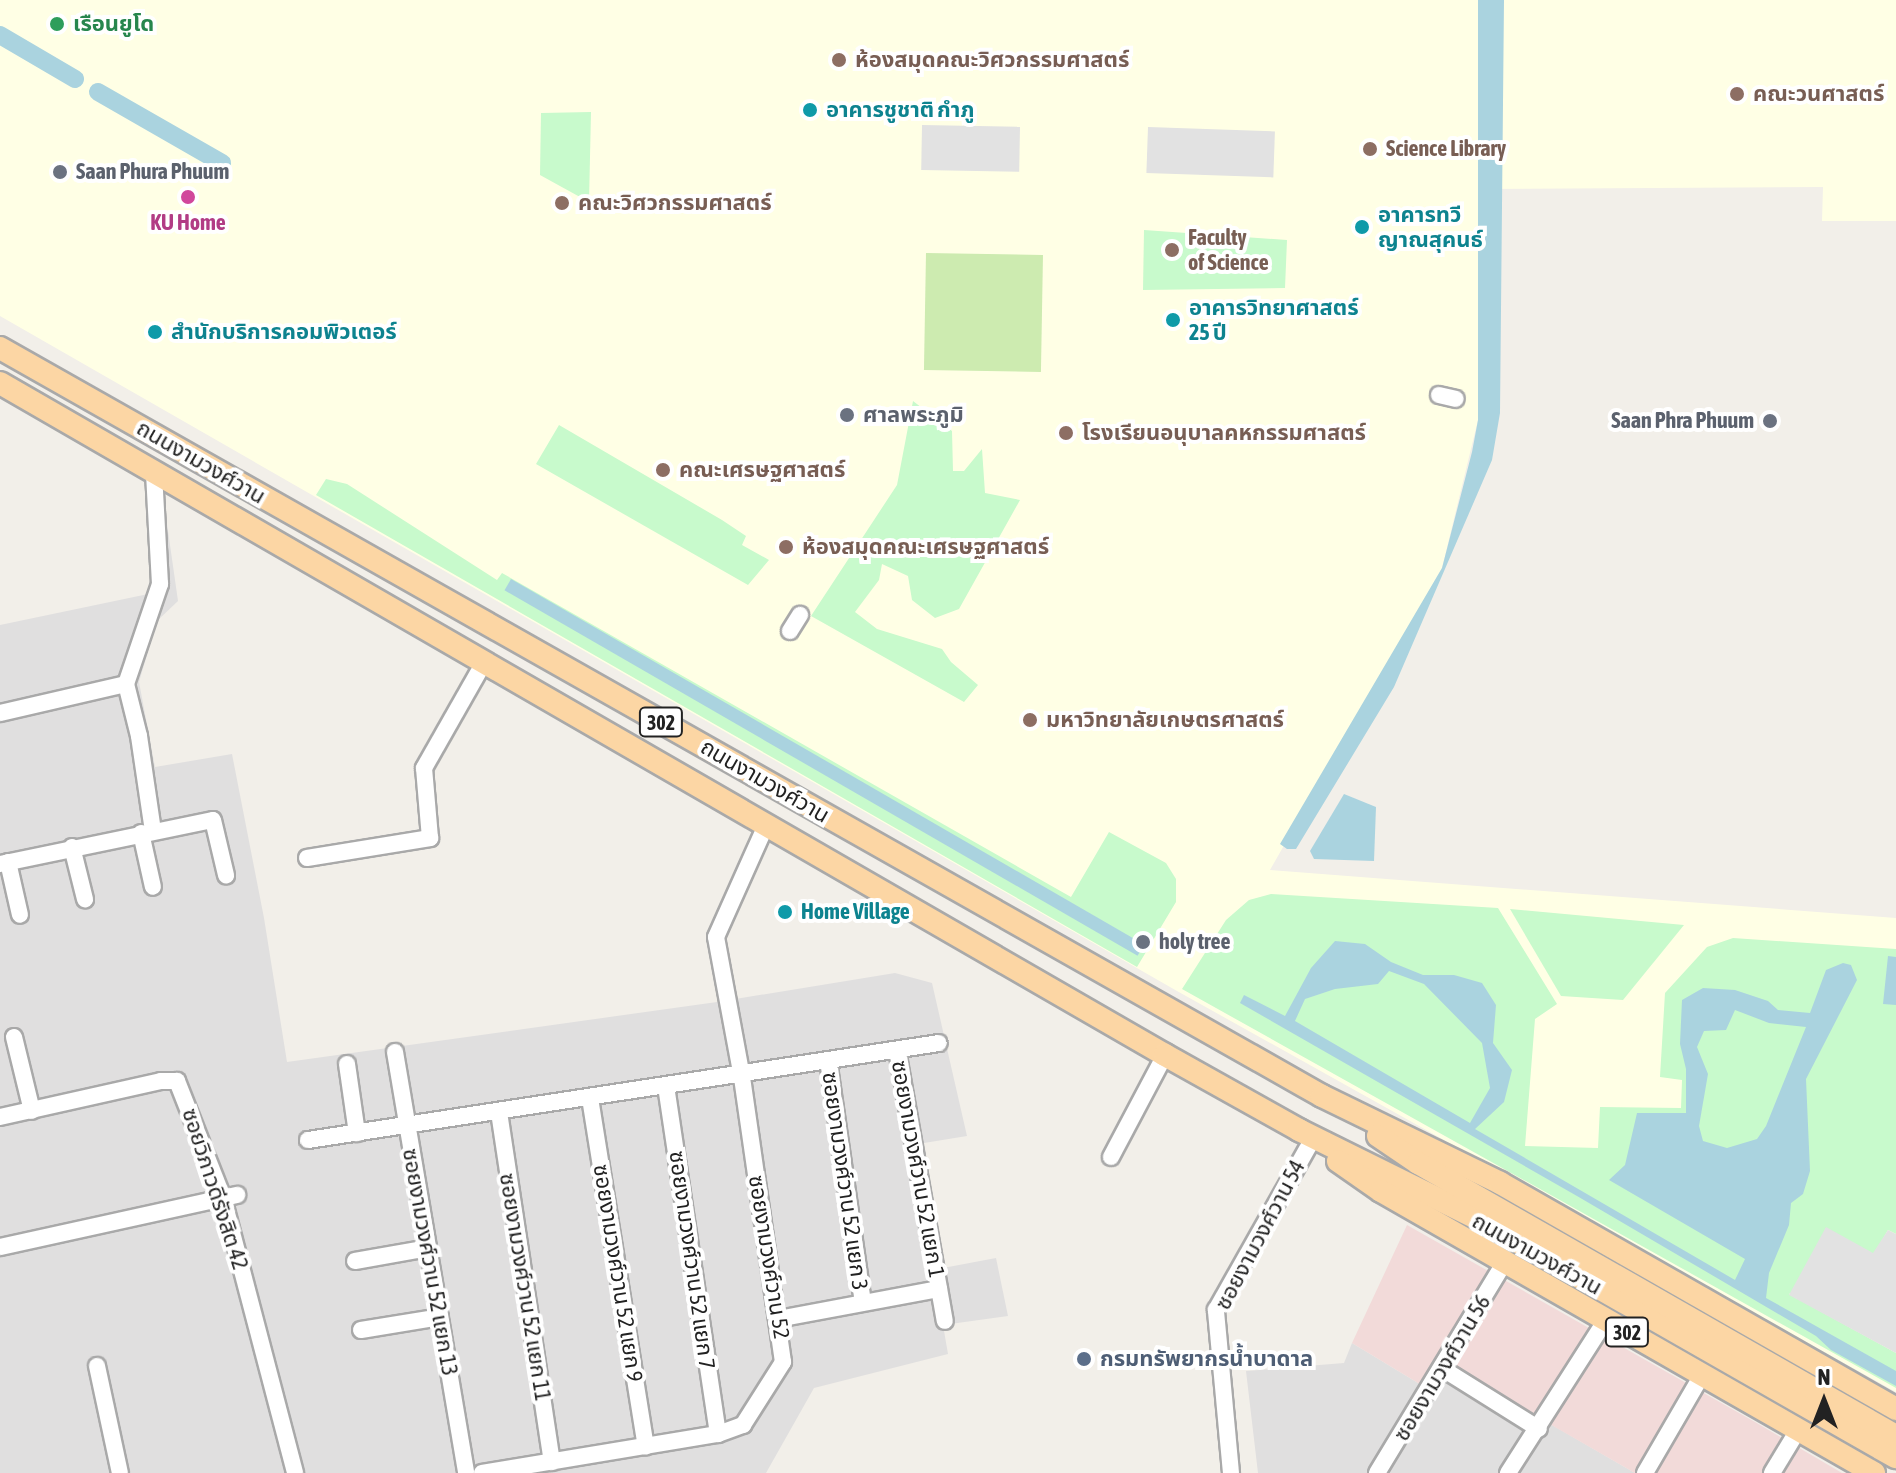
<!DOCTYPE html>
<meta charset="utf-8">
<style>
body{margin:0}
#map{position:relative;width:1896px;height:1473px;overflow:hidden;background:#f2efe9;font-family:"Asap Condensed","Noto Sans Thai",sans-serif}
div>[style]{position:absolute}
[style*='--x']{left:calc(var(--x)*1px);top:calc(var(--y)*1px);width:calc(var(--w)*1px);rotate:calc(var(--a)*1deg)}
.residential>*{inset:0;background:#e0dfdf}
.commercial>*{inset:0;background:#f2dad9}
.education>*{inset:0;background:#ffffe5}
.grass>*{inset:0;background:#cdebb0;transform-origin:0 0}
.park>*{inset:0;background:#c8facc}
.parking>*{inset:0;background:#e2e2e2;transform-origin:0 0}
.water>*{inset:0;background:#aad3df;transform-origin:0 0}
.canal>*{height:18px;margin:-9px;padding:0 9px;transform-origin:9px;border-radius:9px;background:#aad3df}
.roads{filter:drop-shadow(2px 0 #a9a9a9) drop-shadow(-2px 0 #a9a9a9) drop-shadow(0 2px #a9a9a9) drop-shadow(0 -2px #a9a9a9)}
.minor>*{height:16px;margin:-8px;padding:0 8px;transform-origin:8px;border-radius:8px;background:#fff}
.major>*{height:22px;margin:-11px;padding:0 11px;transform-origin:11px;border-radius:11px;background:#fcd6a4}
.dots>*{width:22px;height:22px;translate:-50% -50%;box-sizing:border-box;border:4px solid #fff;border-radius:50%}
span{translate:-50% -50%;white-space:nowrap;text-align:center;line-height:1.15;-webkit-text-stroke:8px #fff;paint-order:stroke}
.shield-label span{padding:2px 6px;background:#fff;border:2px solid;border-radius:6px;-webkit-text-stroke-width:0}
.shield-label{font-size:20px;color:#222;font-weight:700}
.leisure-label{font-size:22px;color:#27864d;font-weight:700}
.left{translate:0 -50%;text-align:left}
.education-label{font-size:22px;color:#785e54;font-weight:700}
.culture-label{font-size:22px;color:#0d838f;font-weight:700}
.worship-label{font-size:22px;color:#5b616d;font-weight:700}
.right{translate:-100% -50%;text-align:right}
.hotel-label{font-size:22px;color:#b23c85;font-weight:700}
.street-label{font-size:22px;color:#222}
.service-label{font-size:22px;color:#4e5e75;font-weight:700}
.north{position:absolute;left:1784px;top:1361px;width:80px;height:80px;-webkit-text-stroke:6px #fff;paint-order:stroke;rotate:0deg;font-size:22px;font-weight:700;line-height:32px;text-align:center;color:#222}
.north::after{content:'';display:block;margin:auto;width:28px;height:36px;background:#222;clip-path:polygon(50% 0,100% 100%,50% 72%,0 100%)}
</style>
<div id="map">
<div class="residential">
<div style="clip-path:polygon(148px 501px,165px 510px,178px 601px,157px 621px,139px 682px,155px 767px,232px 754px,264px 918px,287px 1062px,717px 1002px,895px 973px,932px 983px,967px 1136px,924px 1143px,943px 1268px,996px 1258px,1008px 1316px,943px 1325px,948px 1354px,814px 1388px,766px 1473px,0 1473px,0 625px,153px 593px)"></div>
<div style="clip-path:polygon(1352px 1343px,1423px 1386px,1440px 1360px,1635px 1473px,1258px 1473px,1246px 1371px,1344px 1363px)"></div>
</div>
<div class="commercial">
<div style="clip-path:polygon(1407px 1225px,1755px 1422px,1842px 1473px,1635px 1473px,1440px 1361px,1423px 1386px,1352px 1343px)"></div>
</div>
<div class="education">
<div style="clip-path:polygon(0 0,1896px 0,1896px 221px,1822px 221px,1823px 187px,1480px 189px,1478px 420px,1442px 568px,1270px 870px,1896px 918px,1896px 1392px,1177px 991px,0 316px)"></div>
</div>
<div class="grass">
<div style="left:926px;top:253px;width:117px;height:117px;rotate:1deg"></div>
</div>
<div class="park">
<div style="clip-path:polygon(591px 112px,589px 202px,540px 175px,541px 113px)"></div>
<div style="clip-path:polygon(1144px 230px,1287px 240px,1285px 288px,1143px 290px)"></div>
<div style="clip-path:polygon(913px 401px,952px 431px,953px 471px,964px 471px,982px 449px,985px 493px,1020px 500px,959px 609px,935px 618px,912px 600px,908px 576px,882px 564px,879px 580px,855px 612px,877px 629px,942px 649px,951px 662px,978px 685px,964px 702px,811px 616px,897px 485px)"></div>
<div style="clip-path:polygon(559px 425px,722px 520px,746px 536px,742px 545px,769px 560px,748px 585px,536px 464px)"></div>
<div style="clip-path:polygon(326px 479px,347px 484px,497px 580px,502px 573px,1071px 897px,1109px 832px,1166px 863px,1176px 879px,1176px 902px,1137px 967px,316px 495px)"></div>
<div style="clip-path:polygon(1271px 894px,1498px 908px,1557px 1004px,1535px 1019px,1525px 1146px,1598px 1148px,1600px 1107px,1681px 1108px,1682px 1080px,1660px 1077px,1665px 993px,1707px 947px,1733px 938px,1896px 949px,1896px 1234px,1888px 1230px,1874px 1254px,1789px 1294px,1896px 1353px,1896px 1388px,1182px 989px,1226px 920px,1249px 900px)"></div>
<div style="clip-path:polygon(1510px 909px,1684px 925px,1623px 1000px,1561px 996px)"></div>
</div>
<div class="parking">
<div style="left:922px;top:125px;width:98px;height:45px;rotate:1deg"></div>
<div style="left:1148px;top:127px;width:127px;height:46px;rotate:2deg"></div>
<div style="clip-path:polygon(1826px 1227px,1873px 1253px,1888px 1230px,1896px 1234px,1896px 1353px,1789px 1295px)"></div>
</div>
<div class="water">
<div style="clip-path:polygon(1478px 0,1504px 0,1500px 413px,1492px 460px,1394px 687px,1296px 849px,1287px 849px,1280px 844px,1442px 568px,1472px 452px,1478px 420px)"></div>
<div style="left:511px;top:579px;width:731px;height:13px;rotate:30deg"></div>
<div style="clip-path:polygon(1344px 794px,1376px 807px,1374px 861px,1314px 859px,1310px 851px)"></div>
<div style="clip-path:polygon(evenodd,1335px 941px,1365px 944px,1391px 962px,1423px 975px,1454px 975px,1482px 983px,1496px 1005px,1493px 1043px,1512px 1070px,1504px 1102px,1475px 1129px,1735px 1280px,1745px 1259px,1609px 1180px,1625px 1165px,1637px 1113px,1686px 1113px,1686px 1069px,1680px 1044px,1682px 1000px,1703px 988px,1735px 990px,1768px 1001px,1778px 1010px,1810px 1013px,1826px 970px,1843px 963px,1851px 965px,1857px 980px,1806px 1079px,1810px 1171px,1803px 1194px,1791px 1203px,1789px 1225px,1769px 1273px,1766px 1298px,1896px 1371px,1896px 1386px,1831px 1350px,1816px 1336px,1577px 1196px,1240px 1003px,1244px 995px,1285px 1016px,1311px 968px,1335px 941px,1389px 971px,1424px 984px,1482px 1043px,1490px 1088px,1470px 1123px,1295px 1021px,1305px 999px,1335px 989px,1378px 984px,1389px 971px,1335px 941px,1735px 1010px,1769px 1023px,1806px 1027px,1766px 1126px,1757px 1139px,1727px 1148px,1703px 1141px,1699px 1126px,1708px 1074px,1697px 1047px,1704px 1031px,1726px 1030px,1735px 1010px)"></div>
<div style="clip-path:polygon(1888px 956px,1896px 957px,1896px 1005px,1883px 1004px)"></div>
</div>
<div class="canal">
<div style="--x:0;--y:35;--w:87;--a:30.4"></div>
<div style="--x:98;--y:92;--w:143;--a:29.8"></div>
</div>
<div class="roads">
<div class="minor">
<div style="--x:1439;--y:395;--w:17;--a:13"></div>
<div style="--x:790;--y:631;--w:19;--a:-58"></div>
<div style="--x:0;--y:713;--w:129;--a:-13"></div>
<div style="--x:153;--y:831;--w:96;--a:-98.4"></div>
<div style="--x:139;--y:736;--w:54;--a:-104"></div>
<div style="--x:126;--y:684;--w:106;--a:-71.2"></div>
<div style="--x:160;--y:584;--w:112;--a:-93.1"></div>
<div style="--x:141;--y:833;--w:55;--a:77.5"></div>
<div style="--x:72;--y:847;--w:54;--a:76"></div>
<div style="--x:307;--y:858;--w:125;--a:-9.2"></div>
<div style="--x:430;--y:838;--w:70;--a:-94.9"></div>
<div style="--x:424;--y:768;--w:120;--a:-60.4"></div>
<div style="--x:8;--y:862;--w:54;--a:77.2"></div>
<div style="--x:0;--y:864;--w:217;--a:-11.7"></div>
<div style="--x:213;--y:820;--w:57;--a:76.7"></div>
<div style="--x:14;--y:1037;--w:76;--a:76.3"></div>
<div style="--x:897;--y:1050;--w:275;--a:80"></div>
<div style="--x:395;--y:1052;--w:427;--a:80.4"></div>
<div style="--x:828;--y:1060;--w:245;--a:81.8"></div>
<div style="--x:347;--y:1064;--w:70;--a:81.8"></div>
<div style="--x:666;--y:1086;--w:352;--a:81.5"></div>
<div style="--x:590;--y:1098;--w:353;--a:80.9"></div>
<div style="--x:499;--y:1112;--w:354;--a:81.4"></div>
<div style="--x:0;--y:1117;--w:165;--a:-12.6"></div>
<div style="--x:161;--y:1081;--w:16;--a:0"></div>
<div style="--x:177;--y:1081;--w:126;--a:68.5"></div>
<div style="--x:223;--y:1198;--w:284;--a:75.3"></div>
<div style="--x:308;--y:1140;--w:638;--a:-8.74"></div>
<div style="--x:1111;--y:1157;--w:115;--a:-62.1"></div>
<div style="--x:0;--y:1247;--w:243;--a:-12.4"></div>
<div style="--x:355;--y:1261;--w:74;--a:-10.1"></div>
<div style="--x:778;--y:1319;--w:164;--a:-10.6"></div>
<div style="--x:361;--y:1330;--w:80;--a:-9.3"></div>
<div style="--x:97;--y:1366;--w:109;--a:77.9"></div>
<div style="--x:1443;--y:1369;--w:113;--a:32"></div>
<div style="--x:482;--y:1473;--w:239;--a:-9.4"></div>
<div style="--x:718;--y:1434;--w:27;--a:-20"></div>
<div style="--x:743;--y:1425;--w:75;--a:-57.6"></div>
<div style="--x:783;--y:1362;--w:293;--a:-98.2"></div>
<div style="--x:741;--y:1072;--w:137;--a:-100.5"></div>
<div style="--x:716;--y:937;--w:123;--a:-65.9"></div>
<div style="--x:1231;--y:1473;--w:164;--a:-95.3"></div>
<div style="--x:1216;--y:1310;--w:193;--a:-60.5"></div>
<div style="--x:1377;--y:1473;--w:247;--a:-58.8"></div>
<div style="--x:1508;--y:1473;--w:182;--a:-57.4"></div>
<div style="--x:1645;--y:1473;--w:113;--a:-59.8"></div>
<div style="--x:1772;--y:1473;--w:50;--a:-58.8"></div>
</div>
<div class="major">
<div style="--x:0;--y:348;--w:1519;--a:29.5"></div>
<div style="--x:1322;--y:1096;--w:198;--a:26"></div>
<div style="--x:1500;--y:1183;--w:456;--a:29.7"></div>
<div style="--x:0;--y:383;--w:1345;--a:29.98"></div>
<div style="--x:1165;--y:1055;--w:154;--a:29.2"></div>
<div style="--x:1299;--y:1130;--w:200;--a:26.4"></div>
<div style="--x:1478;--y:1219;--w:481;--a:29.7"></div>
<div style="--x:1378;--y:1136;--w:48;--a:34"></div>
<div style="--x:1418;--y:1163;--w:550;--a:29.73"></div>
<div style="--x:1338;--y:1161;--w:52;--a:34.9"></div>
<div style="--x:1381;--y:1191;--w:568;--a:29.77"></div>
</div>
</div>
<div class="dots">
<div style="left:57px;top:24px;background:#2e9e5b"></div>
<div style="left:839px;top:60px;background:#8d6e63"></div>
<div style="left:1737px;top:94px;background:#8d6e63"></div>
<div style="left:810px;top:110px;background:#0f9aa8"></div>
<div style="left:1370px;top:149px;background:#8d6e63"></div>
<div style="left:60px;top:172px;background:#6b7280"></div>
<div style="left:188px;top:197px;background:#d1479c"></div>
<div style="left:562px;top:203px;background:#8d6e63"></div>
<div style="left:1362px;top:227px;background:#0f9aa8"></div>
<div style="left:1172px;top:250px;background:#8d6e63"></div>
<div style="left:1173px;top:320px;background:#0f9aa8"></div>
<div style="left:155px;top:332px;background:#0f9aa8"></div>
<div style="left:847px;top:415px;background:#6b7280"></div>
<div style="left:1770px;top:421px;background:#6b7280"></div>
<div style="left:1066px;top:433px;background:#8d6e63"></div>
<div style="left:663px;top:470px;background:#8d6e63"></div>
<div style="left:786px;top:547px;background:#8d6e63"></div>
<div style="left:1030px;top:720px;background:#8d6e63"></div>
<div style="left:785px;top:912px;background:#0f9aa8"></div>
<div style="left:1143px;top:942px;background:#6b7280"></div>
<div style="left:1084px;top:1359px;background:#5c6f8a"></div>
</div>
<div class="shield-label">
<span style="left:661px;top:722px">302</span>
<span style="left:1627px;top:1332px">302</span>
</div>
<div class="leisure-label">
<span class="left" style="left:73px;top:24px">เรือนยูโด</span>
</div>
<div class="education-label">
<span class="left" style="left:855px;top:60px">ห้องสมุดคณะวิศวกรรมศาสตร์</span>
<span class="left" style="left:1753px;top:94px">คณะวนศาสตร์</span>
<span class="left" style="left:1386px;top:149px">Science Library</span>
<span class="left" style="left:578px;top:203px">คณะวิศวกรรมศาสตร์</span>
<span class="left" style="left:1188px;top:250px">Faculty<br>of Science</span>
<span class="left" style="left:1082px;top:433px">โรงเรียนอนุบาลคหกรรมศาสตร์</span>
<span class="left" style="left:679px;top:470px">คณะเศรษฐศาสตร์</span>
<span class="left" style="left:802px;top:547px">ห้องสมุดคณะเศรษฐศาสตร์</span>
<span class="left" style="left:1046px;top:720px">มหาวิทยาลัยเกษตรศาสตร์</span>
</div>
<div class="culture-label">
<span class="left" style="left:826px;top:110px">อาคารชูชาติ กำภู</span>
<span class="left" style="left:1378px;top:227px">อาคารทวี<br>ญาณสุคนธ์</span>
<span class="left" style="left:1189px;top:320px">อาคารวิทยาศาสตร์<br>25 ปี</span>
<span class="left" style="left:171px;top:332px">สำนักบริการคอมพิวเตอร์</span>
<span class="left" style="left:801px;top:912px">Home Village</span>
</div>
<div class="worship-label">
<span class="left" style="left:76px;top:172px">Saan Phura Phuum</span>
<span class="left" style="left:863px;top:415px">ศาลพระภูมิ</span>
<span class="right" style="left:1754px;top:421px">Saan Phra Phuum</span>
<span class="left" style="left:1159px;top:942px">holy tree</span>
</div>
<div class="hotel-label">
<span style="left:188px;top:223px">KU Home</span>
</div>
<div class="street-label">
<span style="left:201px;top:462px;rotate:30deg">ถนนงามวงศ์วาน</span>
<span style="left:765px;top:781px;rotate:30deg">ถนนงามวงศ์วาน</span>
<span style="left:918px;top:1169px;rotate:80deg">ซอยงามวงศ์วาน 52 แยก 1</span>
<span style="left:845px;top:1181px;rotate:82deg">ซอยงามวงศ์วาน 52 แยก 3</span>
<span style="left:215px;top:1189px;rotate:72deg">ซอยวิภาวดีรังสิต 42</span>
<span style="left:1260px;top:1235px;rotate:-62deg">ซอยงามวงศ์วาน 54</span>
<span style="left:1537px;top:1254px;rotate:29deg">ถนนงามวงศ์วาน</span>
<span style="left:769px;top:1257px;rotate:81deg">ซอยงามวงศ์วาน 52</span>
<span style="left:692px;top:1260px;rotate:82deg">ซอยงามวงศ์วาน 52 แยก 7</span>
<span style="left:430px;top:1262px;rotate:80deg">ซอยงามวงศ์วาน 52 แยก 13</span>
<span style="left:618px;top:1273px;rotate:81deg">ซอยงามวงศ์วาน 52 แยก 9</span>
<span style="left:525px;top:1287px;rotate:81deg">ซอยงามวงศ์วาน 52 แยก 11</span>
<span style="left:1442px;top:1368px;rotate:-59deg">ซอยงามวงศ์วาน 56</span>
</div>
<div class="service-label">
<span class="left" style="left:1100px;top:1359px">กรมทรัพยากรน้ำบาดาล</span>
</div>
<div class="north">N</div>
</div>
